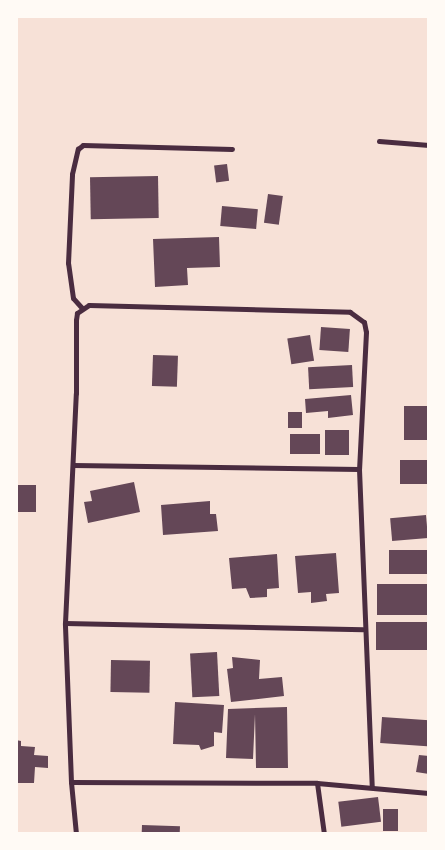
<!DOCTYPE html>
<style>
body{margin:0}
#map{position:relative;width:445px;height:850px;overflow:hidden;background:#f7e1d7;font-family:"Titillium Web",sans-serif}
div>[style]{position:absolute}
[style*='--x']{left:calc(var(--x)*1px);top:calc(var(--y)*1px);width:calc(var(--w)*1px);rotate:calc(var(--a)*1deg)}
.building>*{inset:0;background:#644757;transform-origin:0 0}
.minor>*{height:5px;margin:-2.5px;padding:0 2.5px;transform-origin:2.5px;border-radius:2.5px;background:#4a2c40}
span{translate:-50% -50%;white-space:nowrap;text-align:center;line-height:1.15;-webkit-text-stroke:5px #fffaf5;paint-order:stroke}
.frame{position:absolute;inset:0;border:18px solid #fffaf5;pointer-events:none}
</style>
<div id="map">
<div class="building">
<div style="left:227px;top:164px;width:17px;height:13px;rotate:83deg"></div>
<div style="left:158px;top:176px;width:42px;height:68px;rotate:89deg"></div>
<div style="left:268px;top:194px;width:15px;height:29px;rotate:8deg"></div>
<div style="left:222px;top:206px;width:36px;height:20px;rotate:5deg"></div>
<div style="clip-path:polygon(219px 237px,220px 267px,187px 268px,188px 285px,155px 287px,153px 239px)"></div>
<div style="left:321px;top:327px;width:29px;height:23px;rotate:4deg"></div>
<div style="left:310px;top:335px;width:26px;height:23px;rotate:81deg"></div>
<div style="left:153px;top:355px;width:25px;height:31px;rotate:2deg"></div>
<div style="left:352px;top:365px;width:22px;height:44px;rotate:87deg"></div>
<div style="clip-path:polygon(351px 395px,353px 415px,328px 418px,328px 411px,306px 413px,305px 399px)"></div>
<div style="left:429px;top:406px;width:34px;height:25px;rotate:90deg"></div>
<div style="left:288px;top:412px;width:14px;height:16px"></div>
<div style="left:325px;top:430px;width:24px;height:25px"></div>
<div style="left:290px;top:434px;width:30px;height:20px"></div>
<div style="left:429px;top:460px;width:24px;height:29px;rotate:90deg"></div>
<div style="clip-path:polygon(134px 482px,140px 512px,88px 523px,84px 502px,92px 501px,90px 491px)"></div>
<div style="left:36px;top:485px;width:27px;height:20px;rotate:90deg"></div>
<div style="clip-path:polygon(210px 501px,210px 514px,216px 514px,218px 531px,163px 535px,161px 505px)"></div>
<div style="left:426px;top:515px;width:23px;height:36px;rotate:85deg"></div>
<div style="left:389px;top:550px;width:40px;height:24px"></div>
<div style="clip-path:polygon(336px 553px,339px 593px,326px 594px,327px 601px,311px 603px,311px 592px,298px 593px,295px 556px)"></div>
<div style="clip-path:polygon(277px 554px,279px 588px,267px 589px,267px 597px,250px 598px,246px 588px,232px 589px,229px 558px)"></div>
<div style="left:377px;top:584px;width:52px;height:31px"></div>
<div style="left:429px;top:622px;width:28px;height:53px;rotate:90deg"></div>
<div style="left:217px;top:652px;width:44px;height:27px;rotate:87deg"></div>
<div style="clip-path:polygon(232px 657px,260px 660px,259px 679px,282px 677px,284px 696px,231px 702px,227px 669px,233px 668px)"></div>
<div style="left:111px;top:660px;width:39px;height:32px;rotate:1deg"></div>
<div style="clip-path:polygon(175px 702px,224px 705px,222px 733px,214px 732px,214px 746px,201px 750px,199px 745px,173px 744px)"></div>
<div style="clip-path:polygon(287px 707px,288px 768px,256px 768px,255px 714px,253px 759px,226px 758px,228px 709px)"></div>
<div style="left:382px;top:717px;width:47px;height:26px;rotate:4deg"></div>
<div style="clip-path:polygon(16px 740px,21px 741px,21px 746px,35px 747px,34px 755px,48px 756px,48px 768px,35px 767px,34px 783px,16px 783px)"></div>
<div style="clip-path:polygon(419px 755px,429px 756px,429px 774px,416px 772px)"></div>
<div style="left:378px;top:797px;width:25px;height:40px;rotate:83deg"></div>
<div style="left:383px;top:809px;width:15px;height:22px"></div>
<div style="left:142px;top:825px;width:38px;height:9px;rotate:2deg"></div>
</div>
<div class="minor">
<div style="--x:379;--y:141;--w:50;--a:4.6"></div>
<div style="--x:82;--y:308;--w:13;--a:-132"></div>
<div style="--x:73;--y:298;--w:35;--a:-98"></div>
<div style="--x:68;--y:263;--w:89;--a:-87.4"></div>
<div style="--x:72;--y:174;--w:26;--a:-77"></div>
<div style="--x:78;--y:149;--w:6;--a:-39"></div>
<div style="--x:83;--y:145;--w:149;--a:1.5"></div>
<div style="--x:73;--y:465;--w:286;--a:0.8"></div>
<div style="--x:65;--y:623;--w:298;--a:1.2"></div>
<div style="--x:71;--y:782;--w:159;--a:-92.2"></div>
<div style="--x:65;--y:623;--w:230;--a:-87.3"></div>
<div style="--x:76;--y:393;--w:73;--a:-90"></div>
<div style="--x:76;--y:320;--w:7;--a:-82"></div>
<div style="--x:77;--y:313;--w:14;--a:-34"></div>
<div style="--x:89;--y:305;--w:261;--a:1.5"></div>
<div style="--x:350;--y:312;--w:17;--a:36"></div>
<div style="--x:364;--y:322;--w:10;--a:79"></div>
<div style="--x:366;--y:332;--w:137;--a:92.9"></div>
<div style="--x:359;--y:469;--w:318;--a:87.7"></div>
<div style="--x:317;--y:783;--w:51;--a:82.2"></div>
<div style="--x:76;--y:834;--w:52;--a:-95.5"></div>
<div style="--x:71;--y:782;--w:246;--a:0.2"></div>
<div style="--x:317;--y:783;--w:112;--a:5.1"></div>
</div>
<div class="frame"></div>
</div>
